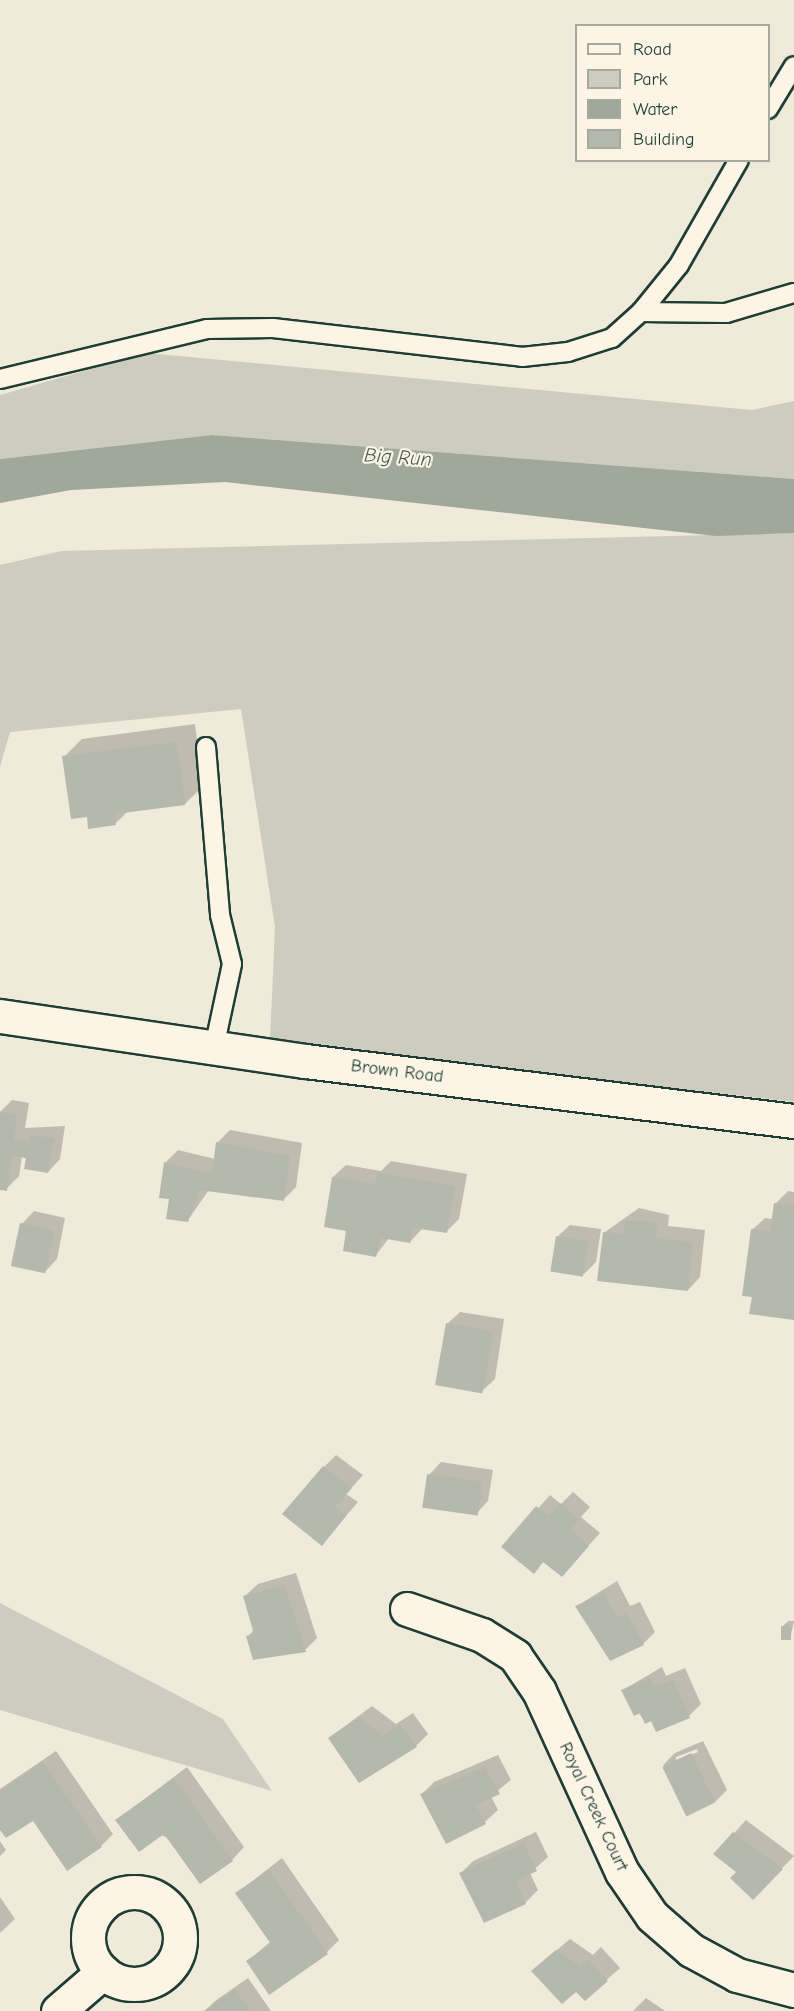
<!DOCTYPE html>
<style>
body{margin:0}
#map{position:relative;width:794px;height:2011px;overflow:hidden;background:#efeada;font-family:"Comic Neue",sans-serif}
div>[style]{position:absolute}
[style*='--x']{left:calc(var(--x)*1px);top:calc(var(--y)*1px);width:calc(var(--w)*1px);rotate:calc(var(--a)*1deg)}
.green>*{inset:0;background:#cccdbf}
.water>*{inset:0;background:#9fa89a}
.shadow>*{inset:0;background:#0003}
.building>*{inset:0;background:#b5b9ad;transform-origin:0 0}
.roads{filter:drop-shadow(2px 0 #1f3d34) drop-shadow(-2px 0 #1f3d34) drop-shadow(0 2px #1f3d34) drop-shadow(0 -2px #1f3d34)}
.lane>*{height:18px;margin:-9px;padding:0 9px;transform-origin:9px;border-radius:9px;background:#fcf5e5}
.street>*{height:33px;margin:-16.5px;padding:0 16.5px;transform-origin:16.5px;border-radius:16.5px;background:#fcf5e5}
.street>.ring{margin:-16.5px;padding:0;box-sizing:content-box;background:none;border:33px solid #fcf5e5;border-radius:50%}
span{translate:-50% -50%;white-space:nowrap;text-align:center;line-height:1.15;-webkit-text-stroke:4.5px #fcf5e5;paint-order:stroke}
.street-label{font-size:18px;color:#1f3d34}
.water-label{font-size:20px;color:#455d53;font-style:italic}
.legend{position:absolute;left:575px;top:24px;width:195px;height:138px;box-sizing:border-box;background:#fcf5e5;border:2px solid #a4ab9e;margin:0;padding:8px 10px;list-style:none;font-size:18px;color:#1f3d34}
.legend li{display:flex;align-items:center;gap:12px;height:30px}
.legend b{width:30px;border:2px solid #a4ab9e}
</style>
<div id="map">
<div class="green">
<div style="clip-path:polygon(147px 353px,752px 410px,794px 401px,794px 479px,212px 435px,0 459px,0 395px)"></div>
<div style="clip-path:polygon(794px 533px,794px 1102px,270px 1041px,275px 927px,241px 709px,10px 732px,0 767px,0 565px,61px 551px)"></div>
<div style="clip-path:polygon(0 1603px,223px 1719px,272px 1791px,0 1710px)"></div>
</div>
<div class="water">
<div style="clip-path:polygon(212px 435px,794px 479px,794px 533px,716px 536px,225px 482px,71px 490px,0 503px,0 459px)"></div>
</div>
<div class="shadow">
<div style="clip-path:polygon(195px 724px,203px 786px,185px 804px,128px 811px,115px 824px,64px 757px,82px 739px)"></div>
<div style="clip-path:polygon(12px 1100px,29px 1103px,25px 1128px,65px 1126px,60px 1159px,48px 1172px,22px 1156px,19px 1176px,6px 1189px,0 1188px,0 1112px)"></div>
<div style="clip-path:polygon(230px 1130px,302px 1143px,296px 1187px,284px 1199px,209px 1190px,188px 1220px,170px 1198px,165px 1163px,178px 1150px,215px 1159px,217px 1143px)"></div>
<div style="clip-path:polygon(391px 1161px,467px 1174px,459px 1219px,447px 1231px,422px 1229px,410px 1242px,389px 1238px,376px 1255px,348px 1230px,333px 1177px,346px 1165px,381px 1171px)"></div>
<div style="clip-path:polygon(788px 1191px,794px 1192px,794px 1318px,753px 1296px,752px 1230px,765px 1218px,773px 1219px,776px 1203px)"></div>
<div style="clip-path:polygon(639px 1208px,669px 1215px,668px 1226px,705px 1230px,700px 1277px,688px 1290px,605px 1232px)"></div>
<div style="clip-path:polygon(34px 1211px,65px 1218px,57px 1259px,45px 1272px,22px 1224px)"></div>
<div style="clip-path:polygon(570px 1225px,601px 1229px,596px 1262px,584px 1274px,557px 1237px)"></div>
<div style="clip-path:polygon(460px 1312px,504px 1319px,495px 1379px,482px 1391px,447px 1324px)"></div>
<div style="clip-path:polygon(336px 1455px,363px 1475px,346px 1494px,358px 1502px,322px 1544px,324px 1467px)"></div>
<div style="clip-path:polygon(441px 1462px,493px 1470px,488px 1501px,476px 1514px,429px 1475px)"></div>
<div style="clip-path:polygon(573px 1492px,590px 1507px,581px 1517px,600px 1533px,562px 1575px,544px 1561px,534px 1572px,504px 1547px,550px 1495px,561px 1504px)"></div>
<div style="clip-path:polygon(296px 1573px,317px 1638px,305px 1650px,248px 1636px,254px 1630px,245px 1596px,258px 1584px)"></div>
<div style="clip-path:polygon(617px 1581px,630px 1606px,640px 1602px,655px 1632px,643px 1644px,577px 1606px)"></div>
<div style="clip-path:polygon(788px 1621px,794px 1621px,790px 1639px,782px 1627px)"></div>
<div style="clip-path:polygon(662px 1667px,666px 1676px,685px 1668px,701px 1704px,689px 1716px,645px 1722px,623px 1690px)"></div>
<div style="clip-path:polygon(372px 1706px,396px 1724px,413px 1713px,428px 1734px,416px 1746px,329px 1738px)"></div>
<div style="clip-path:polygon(evenodd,703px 1741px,727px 1790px,715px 1802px,663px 1765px,675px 1753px,703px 1741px,697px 1749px,698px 1752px,676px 1760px,676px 1757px,697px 1749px)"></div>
<div style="clip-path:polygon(56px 1751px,113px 1834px,101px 1846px,33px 1819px,0 1827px,0 1789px)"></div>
<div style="clip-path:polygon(498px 1755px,511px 1780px,491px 1796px,498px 1810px,485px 1822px,422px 1794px,434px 1782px)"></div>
<div style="clip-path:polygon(187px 1767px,244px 1847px,232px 1860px,117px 1820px)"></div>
<div style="clip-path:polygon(746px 1820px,794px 1856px,753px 1898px,738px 1872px,715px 1854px)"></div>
<div style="clip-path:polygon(536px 1832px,548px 1857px,530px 1873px,538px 1890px,525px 1903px,461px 1873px,473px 1861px)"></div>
<div style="clip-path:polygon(0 1841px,6px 1850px,0 1856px)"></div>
<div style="clip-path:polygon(282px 1858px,339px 1940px,327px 1952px,248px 1961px,271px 1941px,237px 1893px)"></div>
<div style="clip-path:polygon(0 1897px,15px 1919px,0 1933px)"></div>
<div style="clip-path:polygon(570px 1939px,593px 1955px,601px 1947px,620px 1968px,585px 1999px,546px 1959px)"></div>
<div style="clip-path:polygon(248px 1978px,271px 2011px,205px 2011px,215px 2001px)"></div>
<div style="clip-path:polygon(646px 1998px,665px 2011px,633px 2011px)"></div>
</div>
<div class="building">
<div style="clip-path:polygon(177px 742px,185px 805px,115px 814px,116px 825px,88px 829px,87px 817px,71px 819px,62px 756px)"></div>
<div style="clip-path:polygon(0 1112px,17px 1115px,14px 1140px,29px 1142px,30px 1135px,54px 1138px,48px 1173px,24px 1169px,26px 1158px,12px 1156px,7px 1191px,0 1190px)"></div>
<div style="clip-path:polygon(216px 1142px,290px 1156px,284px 1201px,199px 1190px,188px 1222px,166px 1219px,169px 1199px,159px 1198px,164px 1162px,212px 1174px)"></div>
<div style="clip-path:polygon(377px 1173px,455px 1186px,447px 1233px,413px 1228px,410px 1243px,381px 1238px,376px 1257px,343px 1251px,346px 1231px,324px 1227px,332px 1177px,375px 1184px)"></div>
<div style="clip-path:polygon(774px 1203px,794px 1205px,794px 1320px,749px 1314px,752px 1297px,742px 1296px,751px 1229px,770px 1232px)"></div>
<div style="clip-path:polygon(625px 1220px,658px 1223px,656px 1238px,693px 1242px,688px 1291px,597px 1281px,603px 1232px,623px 1234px)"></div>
<div style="left:20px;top:1223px;width:35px;height:44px;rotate:12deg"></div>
<div style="left:556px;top:1236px;width:33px;height:36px;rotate:9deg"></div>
<div style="left:446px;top:1323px;width:48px;height:63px;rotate:10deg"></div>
<div style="clip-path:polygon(323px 1466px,352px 1488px,335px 1507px,346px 1516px,322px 1546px,282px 1514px)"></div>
<div style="left:427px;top:1474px;width:56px;height:34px;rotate:8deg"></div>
<div style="clip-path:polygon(560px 1503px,579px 1520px,570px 1530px,589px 1546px,562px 1577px,543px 1562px,534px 1574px,501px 1547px,536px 1506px,549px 1516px)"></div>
<div style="clip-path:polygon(284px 1585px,306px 1652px,253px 1660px,246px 1636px,254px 1634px,243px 1596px)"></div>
<div style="clip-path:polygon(604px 1593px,617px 1618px,627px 1613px,644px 1645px,610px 1661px,575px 1606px)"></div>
<div style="left:781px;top:1626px;width:10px;height:14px"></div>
<div style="clip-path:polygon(650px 1678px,654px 1687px,673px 1680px,690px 1718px,656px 1732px,651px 1721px,645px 1724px,640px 1713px,634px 1716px,621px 1690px)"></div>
<div style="clip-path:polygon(359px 1717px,383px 1736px,400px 1724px,417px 1747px,359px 1783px,328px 1738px)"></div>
<div style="left:691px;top:1753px;width:55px;height:32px;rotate:64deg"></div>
<div style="clip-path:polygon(43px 1762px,102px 1847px,67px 1871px,33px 1821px,6px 1838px,0 1830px,0 1791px)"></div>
<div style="clip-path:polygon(485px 1767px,500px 1794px,476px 1805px,486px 1824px,446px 1844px,420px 1794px)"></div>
<div style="clip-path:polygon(174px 1778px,233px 1861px,200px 1884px,164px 1834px,139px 1852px,115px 1820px)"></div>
<div style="clip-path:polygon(733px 1832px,783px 1869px,753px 1900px,730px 1878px,736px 1872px,713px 1854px)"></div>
<div style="clip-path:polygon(524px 1843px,537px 1871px,516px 1881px,526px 1904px,484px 1923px,459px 1873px)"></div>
<div style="clip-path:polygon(269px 1870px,328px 1954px,269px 1995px,246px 1961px,271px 1944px,235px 1893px)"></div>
<div style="clip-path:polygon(556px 1950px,580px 1966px,587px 1959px,608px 1981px,585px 2001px,576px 1992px,562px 2004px,531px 1971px)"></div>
<div style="clip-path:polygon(235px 1989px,250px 2011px,204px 2011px)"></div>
</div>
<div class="roads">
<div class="lane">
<div style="--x:768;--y:109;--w:50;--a:-58.8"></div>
<div style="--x:641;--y:312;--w:85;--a:0.7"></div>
<div style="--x:726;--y:313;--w:71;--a:-16.4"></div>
<div style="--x:0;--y:379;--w:213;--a:-13.6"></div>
<div style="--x:207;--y:329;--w:66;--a:-0.9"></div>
<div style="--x:273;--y:328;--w:251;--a:6.6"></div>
<div style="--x:522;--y:357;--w:46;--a:-6.2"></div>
<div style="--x:568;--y:352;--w:46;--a:-17.7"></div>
<div style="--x:612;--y:338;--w:39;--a:-42"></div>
<div style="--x:641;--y:312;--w:60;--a:-51"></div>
<div style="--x:679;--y:265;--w:121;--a:-60.3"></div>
<div style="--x:206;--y:747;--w:169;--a:85.2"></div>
<div style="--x:220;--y:915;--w:50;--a:76.2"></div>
<div style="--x:232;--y:964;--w:86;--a:102.1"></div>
</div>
<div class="street">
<div style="--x:0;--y:1016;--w:308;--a:8.4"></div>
<div style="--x:305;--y:1061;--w:493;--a:7"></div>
<div style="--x:407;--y:1609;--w:79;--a:19.1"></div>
<div style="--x:482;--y:1635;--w:39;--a:32"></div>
<div style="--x:515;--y:1656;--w:42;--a:55.6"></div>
<div style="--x:539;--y:1691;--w:199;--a:65.4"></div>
<div style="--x:622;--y:1872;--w:53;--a:55.7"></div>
<div style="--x:652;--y:1916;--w:52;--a:41.1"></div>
<div style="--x:691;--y:1950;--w:52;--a:28.5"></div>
<div style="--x:737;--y:1975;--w:59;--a:14.7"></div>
<div class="ring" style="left:88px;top:1892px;width:59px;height:59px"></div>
<div style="--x:58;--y:2011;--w:60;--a:-40.9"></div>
</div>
</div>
<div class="street-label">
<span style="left:397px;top:1072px;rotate:7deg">Brown Road</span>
<span style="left:593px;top:1807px;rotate:65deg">Royal Creek Court</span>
</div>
<div class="water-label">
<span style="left:398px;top:457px;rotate:4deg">Big Run</span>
</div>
<ul class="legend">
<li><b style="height:8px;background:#fcf5e5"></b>Road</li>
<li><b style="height:16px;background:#cccdbf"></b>Park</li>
<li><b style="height:16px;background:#9fa89a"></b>Water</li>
<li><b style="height:16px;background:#b5b9ad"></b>Building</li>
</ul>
</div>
